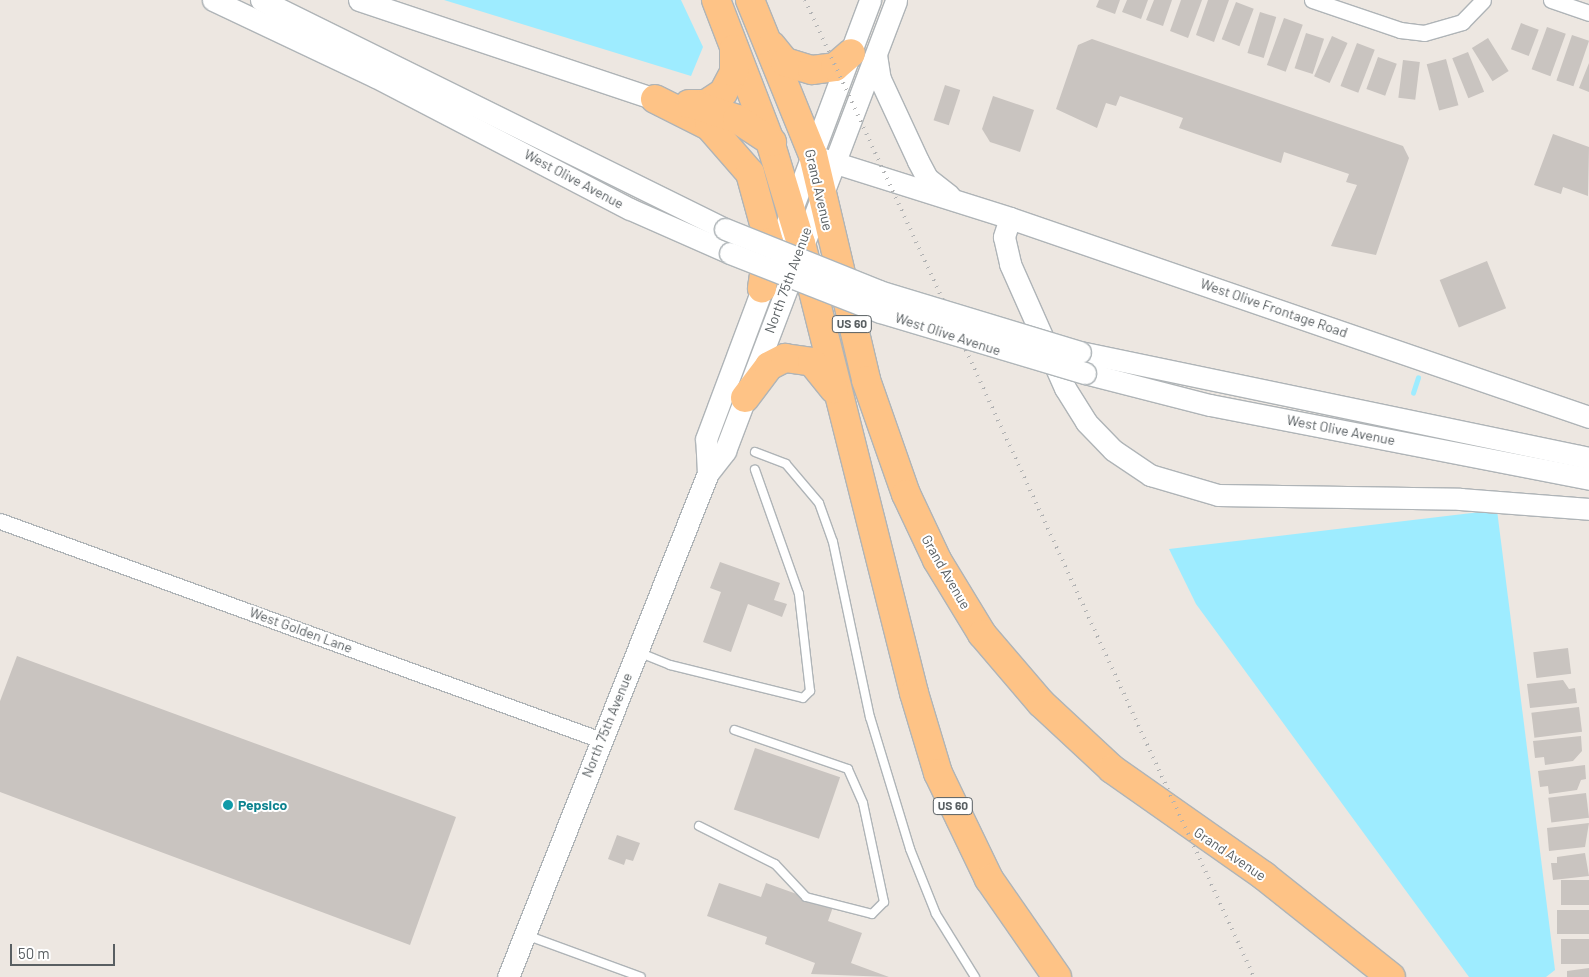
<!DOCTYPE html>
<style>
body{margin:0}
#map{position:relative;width:1589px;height:977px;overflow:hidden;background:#ede7e1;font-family:Barlow,sans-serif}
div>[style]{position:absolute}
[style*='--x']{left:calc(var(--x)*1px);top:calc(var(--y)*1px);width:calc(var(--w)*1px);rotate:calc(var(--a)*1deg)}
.water>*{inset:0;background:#9eecff}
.stream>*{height:4.5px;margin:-2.25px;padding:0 2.25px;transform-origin:2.25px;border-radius:2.25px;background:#9eecff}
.building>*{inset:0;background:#c9c4c0;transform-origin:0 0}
.roads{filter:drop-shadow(1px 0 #afb4b7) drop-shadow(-1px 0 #afb4b7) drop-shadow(0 1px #afb4b7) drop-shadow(0 -1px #afb4b7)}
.lane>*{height:8px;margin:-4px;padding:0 4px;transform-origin:4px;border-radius:4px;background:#fff}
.street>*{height:15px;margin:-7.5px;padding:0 7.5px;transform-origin:7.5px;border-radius:7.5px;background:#fff}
.secondary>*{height:21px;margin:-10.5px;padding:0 10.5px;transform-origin:10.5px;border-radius:10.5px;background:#fff}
.highway>*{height:28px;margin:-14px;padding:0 14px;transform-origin:14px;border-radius:14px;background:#fec386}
.rail>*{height:4px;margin-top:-2px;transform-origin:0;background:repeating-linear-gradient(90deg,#b0b1b2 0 1px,transparent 0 7px)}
.bridges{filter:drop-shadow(1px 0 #b0b6b9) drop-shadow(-1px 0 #b0b6b9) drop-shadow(0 1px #b0b6b9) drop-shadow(0 -1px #b0b6b9)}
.secondary-bridge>*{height:21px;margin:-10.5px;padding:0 10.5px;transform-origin:10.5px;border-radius:10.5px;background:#fff}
.dots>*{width:14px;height:14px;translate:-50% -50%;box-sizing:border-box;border:2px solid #fff;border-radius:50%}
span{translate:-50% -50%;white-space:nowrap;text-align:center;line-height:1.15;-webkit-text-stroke:4px #fff;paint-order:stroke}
.shield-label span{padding:1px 4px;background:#fff;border:1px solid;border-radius:4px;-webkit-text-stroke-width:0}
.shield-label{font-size:12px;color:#595f62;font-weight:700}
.street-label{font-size:14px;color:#595f62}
.culture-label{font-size:14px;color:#0d838f;font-weight:700}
.left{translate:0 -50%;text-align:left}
.scale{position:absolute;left:10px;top:944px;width:105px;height:22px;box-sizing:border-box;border:2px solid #595f62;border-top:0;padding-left:6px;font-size:15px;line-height:18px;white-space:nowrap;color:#595f62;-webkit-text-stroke:4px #fff;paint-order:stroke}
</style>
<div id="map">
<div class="water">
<div style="clip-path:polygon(444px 0,681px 0,703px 47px,691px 76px)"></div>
<div style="clip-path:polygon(1497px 510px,1555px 970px,1546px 977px,1469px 977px,1196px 604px,1169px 549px)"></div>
</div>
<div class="stream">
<div style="--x:1413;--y:393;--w:16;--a:-72"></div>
</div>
<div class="building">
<div style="clip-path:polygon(1099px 0,1120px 0,1115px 14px,1096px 7px)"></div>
<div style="clip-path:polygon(1127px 0,1148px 0,1141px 19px,1122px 12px)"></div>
<div style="clip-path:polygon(1154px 0,1172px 0,1163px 26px,1146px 20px)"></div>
<div style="clip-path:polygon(1181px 0,1202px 0,1188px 38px,1170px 31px)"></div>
<div style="clip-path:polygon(1208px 0,1229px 0,1214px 42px,1196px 35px)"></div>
<div style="left:1236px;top:2px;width:19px;height:40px;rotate:21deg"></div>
<div style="left:1260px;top:12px;width:17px;height:43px;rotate:17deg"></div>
<div style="left:1284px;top:18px;width:20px;height:50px;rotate:20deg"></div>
<div style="left:1521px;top:23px;width:19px;height:28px;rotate:21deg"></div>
<div style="left:1547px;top:27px;width:20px;height:45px;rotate:20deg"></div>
<div style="left:1306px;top:33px;width:19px;height:37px;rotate:18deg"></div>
<div style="left:1572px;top:35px;width:18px;height:48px;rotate:19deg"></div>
<div style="left:1332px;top:36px;width:17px;height:44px;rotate:24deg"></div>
<div style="left:1488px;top:38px;width:39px;height:19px;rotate:58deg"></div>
<div style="clip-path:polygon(1092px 39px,1403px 146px,1409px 158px,1376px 255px,1331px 246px,1357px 185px,1346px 182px,1349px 174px,1284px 152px,1281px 163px,1179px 128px,1183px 118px,1120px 96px,1116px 106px,1106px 103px,1097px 128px,1056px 109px,1078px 45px)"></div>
<div style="left:1357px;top:43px;width:19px;height:46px;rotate:21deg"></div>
<div style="left:1468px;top:52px;width:43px;height:17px;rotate:68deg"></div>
<div style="left:1378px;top:57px;width:20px;height:34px;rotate:20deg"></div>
<div style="left:1446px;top:59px;width:48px;height:20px;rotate:75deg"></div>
<div style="left:1403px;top:60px;width:17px;height:38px;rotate:7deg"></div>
<div style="clip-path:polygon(1589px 63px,1589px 92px,1579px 88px)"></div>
<div style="left:945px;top:85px;width:16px;height:37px;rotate:18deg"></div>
<div style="clip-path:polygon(993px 96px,1034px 110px,1020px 152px,990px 142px,982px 129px)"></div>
<div style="clip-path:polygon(1553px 134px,1589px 147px,1588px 196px,1563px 187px,1561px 194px,1534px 185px)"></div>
<div style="left:1487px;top:261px;width:51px;height:51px;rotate:68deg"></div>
<div style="clip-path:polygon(720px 562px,780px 583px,774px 600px,787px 604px,782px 617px,748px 604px,731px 652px,703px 642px,721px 592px,710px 588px)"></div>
<div style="left:1568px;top:648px;width:26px;height:35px;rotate:83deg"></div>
<div style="clip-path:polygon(17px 656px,456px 817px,410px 945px,0 792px,0 701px)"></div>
<div style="clip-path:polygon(1563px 680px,1569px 689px,1575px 688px,1577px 703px,1530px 708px,1527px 684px)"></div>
<div style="left:1579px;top:707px;width:25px;height:48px;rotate:83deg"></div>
<div style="clip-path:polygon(1581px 736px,1582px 751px,1573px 761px,1545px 765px,1544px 757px,1535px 758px,1533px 741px)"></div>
<div style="left:755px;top:748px;width:90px;height:65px;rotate:19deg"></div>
<div style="clip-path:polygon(1585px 765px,1586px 779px,1581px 780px,1577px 790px,1549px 794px,1548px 786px,1540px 787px,1538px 771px)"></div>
<div style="left:1586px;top:793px;width:25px;height:38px;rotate:83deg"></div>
<div style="clip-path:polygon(1589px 823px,1585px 847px,1549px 851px,1547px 828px)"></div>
<div style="clip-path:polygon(617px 835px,640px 843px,633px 861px,626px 859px,624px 865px,608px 859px)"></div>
<div style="clip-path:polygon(1585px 853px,1589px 876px,1553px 880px,1551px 863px,1557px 863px,1557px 857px)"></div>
<div style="left:1589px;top:880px;width:25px;height:28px;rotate:90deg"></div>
<div style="clip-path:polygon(719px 883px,761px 897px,766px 883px,833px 907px,828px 921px,862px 933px,851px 963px,889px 977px,811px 974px,815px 963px,765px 944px,767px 937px,707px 916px)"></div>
<div style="left:1589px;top:910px;width:24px;height:32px;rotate:90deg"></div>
<div style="left:1589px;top:939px;width:25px;height:28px;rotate:90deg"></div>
<div style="clip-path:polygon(1589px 968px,1589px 977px,1567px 977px,1567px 971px)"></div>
</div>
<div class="roads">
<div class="lane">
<div style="--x:755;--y:452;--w:33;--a:21"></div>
<div style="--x:786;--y:464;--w:51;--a:49.8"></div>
<div style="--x:819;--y:503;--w:41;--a:70.3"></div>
<div style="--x:833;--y:542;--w:179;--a:78.1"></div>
<div style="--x:870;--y:717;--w:138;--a:73.1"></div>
<div style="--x:910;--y:849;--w:70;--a:68.2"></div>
<div style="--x:936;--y:914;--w:74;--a:58.2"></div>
<div style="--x:638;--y:652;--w:35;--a:22"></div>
<div style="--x:670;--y:665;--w:137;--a:13.9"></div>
<div style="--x:803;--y:698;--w:10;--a:-45"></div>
<div style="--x:810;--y:691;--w:98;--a:-96.5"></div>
<div style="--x:799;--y:594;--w:132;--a:-109.5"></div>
<div style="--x:699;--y:826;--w:85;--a:26.6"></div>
<div style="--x:775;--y:864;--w:45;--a:46.8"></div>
<div style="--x:806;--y:897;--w:68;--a:14.4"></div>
<div style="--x:872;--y:914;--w:17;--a:-45"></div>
<div style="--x:884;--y:902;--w:101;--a:-102"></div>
<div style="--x:863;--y:803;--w:37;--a:-114"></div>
<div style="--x:848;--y:769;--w:120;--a:-161"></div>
<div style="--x:526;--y:935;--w:122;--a:20.1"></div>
</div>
<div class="street">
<div style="--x:1312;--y:0;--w:93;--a:18.8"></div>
<div style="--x:1400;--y:30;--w:24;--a:7"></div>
<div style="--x:1424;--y:33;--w:40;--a:-16"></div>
<div style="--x:1462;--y:22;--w:30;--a:-46"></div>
<div style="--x:1551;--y:0;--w:40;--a:18.9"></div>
<div style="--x:0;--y:521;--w:640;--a:20.02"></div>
</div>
<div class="secondary">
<div style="--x:213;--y:0;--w:180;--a:25.3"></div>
<div style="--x:376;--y:77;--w:286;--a:27.5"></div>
<div style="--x:630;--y:209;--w:109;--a:23.7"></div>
<div style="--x:261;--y:0;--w:517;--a:26.27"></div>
<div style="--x:359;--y:0;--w:312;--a:18.5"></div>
<div style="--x:876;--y:55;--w:24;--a:81"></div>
<div style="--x:880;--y:79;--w:90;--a:65.1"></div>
<div style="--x:918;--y:161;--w:19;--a:62"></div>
<div style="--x:927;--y:178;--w:28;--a:38"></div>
<div style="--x:820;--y:158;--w:199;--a:17.5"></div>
<div style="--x:1010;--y:218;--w:612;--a:18.97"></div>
<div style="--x:1010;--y:218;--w:20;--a:108"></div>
<div style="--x:1004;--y:237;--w:28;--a:77"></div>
<div style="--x:1010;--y:264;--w:136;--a:66.1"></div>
<div style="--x:1065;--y:388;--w:40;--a:58"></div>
<div style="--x:1086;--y:422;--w:39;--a:46"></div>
<div style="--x:1113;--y:450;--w:45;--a:34"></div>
<div style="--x:1150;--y:475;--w:71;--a:16.4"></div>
<div style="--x:1218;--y:495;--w:242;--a:0.9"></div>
<div style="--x:1460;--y:499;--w:129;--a:4.4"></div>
<div style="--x:1080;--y:352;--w:520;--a:11.76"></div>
<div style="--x:1085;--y:373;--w:129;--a:14.4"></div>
<div style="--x:1210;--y:405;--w:386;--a:11"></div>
<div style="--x:708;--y:473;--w:34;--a:-93"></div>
<div style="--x:706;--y:439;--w:469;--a:-69.5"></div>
<div style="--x:508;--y:977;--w:542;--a:-68.36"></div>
<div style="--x:708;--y:473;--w:28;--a:-52"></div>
<div style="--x:725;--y:451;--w:482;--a:-69.2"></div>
</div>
<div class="highway">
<div style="--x:716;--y:0;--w:148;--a:69"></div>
<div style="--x:769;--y:138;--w:110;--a:73.1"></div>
<div style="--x:801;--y:243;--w:464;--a:75.9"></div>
<div style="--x:914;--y:693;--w:84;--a:73.3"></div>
<div style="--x:938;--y:773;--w:118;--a:64.3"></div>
<div style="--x:989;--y:879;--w:119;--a:55.2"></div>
<div style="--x:750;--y:0;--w:167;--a:67.9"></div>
<div style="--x:813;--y:155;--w:231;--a:76.7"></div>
<div style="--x:866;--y:380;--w:121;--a:70.7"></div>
<div style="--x:906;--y:494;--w:73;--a:64.8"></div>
<div style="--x:937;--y:560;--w:87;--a:58.7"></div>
<div style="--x:982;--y:634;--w:91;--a:49.5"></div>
<div style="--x:1041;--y:703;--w:97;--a:42.9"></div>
<div style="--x:1112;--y:769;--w:186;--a:35.1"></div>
<div style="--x:1264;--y:876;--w:162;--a:38.5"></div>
<div style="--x:772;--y:46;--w:21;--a:51"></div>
<div style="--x:785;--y:62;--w:28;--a:17"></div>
<div style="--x:812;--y:70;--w:23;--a:-7"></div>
<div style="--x:835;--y:67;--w:21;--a:-41"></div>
<div style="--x:655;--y:99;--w:60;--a:26.6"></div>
<div style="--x:709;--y:126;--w:62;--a:48.9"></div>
<div style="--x:750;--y:173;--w:72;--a:74.6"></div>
<div style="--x:769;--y:242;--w:47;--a:98.7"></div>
<div style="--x:689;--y:104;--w:17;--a:0"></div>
<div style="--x:706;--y:104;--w:20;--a:-33"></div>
<div style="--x:723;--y:93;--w:24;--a:-62"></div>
<div style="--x:734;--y:72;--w:23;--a:-90"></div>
<div style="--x:692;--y:104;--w:47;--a:18.4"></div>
<div style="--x:737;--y:119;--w:42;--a:33.3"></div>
<div style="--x:745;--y:398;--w:40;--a:-53"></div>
<div style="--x:769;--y:366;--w:18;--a:-27"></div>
<div style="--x:785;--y:358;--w:27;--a:8"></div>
<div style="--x:812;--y:362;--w:35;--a:51"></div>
</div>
</div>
<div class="rail">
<div style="--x:805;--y:0;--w:1075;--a:65.32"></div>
</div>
<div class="bridges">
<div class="secondary-bridge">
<div style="--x:725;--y:229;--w:166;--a:21.9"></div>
<div style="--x:879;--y:291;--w:210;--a:16.9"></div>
<div style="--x:730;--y:253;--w:161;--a:21.5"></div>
<div style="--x:880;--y:312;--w:214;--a:16.6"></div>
</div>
</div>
<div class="dots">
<div style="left:228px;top:805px;background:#0f9aa8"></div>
</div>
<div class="shield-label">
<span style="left:852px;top:324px">US 60</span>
<span style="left:953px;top:806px">US 60</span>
</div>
<div class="street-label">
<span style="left:574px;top:179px;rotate:28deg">West Olive Avenue</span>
<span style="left:819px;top:190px;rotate:77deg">Grand Avenue</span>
<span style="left:788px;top:280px;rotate:-70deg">North 75th Avenue</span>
<span style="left:1274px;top:308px;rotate:19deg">West Olive Frontage Road</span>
<span style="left:948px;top:334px;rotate:18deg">West Olive Avenue</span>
<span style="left:1341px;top:430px;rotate:11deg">West Olive Avenue</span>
<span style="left:946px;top:572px;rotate:60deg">Grand Avenue</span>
<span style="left:301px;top:630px;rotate:20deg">West Golden Lane</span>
<span style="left:607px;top:725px;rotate:-68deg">North 75th Avenue</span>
<span style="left:1230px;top:854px;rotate:34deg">Grand Avenue</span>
</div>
<div class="culture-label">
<span class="left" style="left:238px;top:805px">Pepsico</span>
</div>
<div class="scale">50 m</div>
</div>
